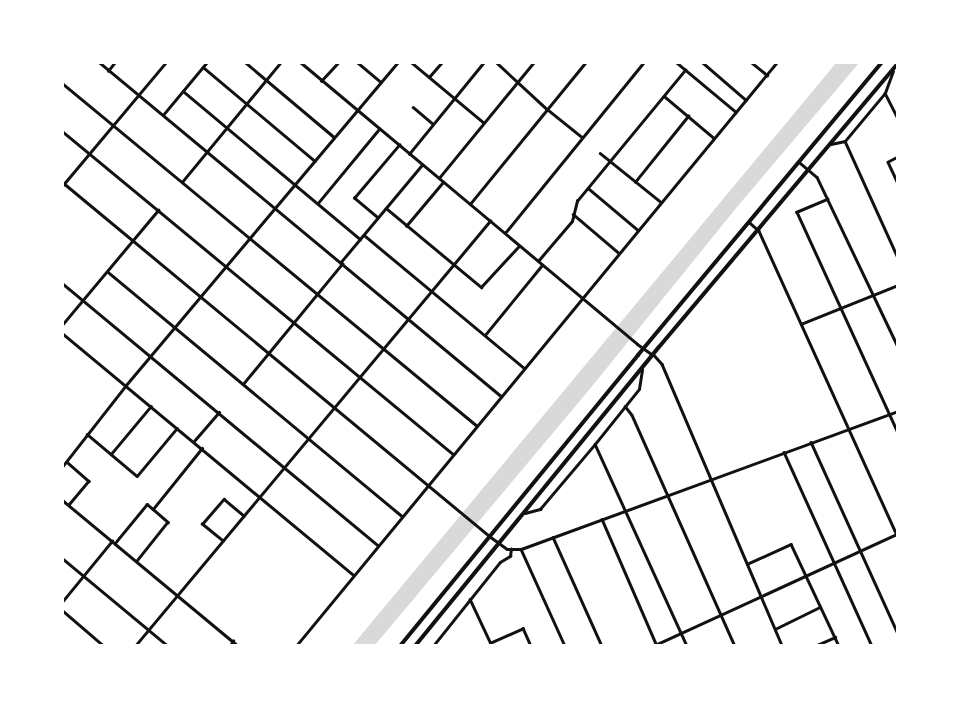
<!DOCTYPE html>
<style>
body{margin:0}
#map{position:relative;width:960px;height:708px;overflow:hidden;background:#fff;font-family:"Roboto Condensed",sans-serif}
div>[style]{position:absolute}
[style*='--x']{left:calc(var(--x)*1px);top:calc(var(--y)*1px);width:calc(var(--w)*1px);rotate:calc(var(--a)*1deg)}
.water>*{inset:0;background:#d9d9d9}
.minor>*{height:2.5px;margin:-1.25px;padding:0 1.25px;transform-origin:1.25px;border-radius:1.25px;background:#111}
.tertiary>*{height:3px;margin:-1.5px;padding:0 1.5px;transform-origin:1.5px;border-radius:1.5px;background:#111}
.trunk>*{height:4px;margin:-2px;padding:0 2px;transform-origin:2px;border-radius:2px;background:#111}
span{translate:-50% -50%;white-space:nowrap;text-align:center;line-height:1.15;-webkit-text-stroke:4.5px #fff;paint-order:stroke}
.frame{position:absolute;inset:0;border:64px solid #fff;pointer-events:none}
</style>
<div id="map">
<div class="water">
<div style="clip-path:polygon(836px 63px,859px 63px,737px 207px,589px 390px,375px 645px,352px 646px)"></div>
</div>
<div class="minor">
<div style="--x:99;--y:62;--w:523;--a:39.72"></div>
<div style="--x:245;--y:62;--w:116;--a:40.1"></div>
<div style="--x:357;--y:62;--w:31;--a:40"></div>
<div style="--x:411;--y:62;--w:94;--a:39.8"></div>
<div style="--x:496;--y:62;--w:69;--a:42.7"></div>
<div style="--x:547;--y:109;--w:45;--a:38.7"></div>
<div style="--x:676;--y:62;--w:78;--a:39.8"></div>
<div style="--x:702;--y:62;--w:58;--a:40.8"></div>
<div style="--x:751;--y:62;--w:21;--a:39"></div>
<div style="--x:203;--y:67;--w:146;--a:40"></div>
<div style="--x:108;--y:71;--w:11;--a:-52"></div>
<div style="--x:429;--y:77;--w:20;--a:-49"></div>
<div style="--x:321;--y:81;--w:26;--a:-47"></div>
<div style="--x:62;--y:83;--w:537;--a:39.56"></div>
<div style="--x:183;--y:91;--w:231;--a:39.9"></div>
<div style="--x:885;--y:93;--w:29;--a:63"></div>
<div style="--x:664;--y:96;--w:65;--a:40"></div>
<div style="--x:413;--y:107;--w:25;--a:40"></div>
<div style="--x:163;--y:115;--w:69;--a:-50.3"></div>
<div style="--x:62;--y:131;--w:507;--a:39.56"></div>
<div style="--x:845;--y:141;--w:128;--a:65.6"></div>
<div style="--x:831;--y:144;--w:14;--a:-12"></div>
<div style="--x:845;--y:141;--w:62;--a:-50.2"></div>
<div style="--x:885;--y:93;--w:23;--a:-70"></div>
<div style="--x:600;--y:153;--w:78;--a:38.8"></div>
<div style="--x:409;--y:154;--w:119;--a:-50.8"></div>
<div style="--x:898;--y:157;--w:11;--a:153"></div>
<div style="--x:888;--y:162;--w:23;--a:65"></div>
<div style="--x:799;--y:162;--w:23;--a:40"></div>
<div style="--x:817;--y:177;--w:188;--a:64.5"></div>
<div style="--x:439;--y:178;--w:150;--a:-50.7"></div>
<div style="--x:182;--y:182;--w:156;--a:-50.5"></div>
<div style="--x:635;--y:182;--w:85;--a:-51.2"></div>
<div style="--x:588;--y:188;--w:65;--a:40"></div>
<div style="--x:828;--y:199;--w:34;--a:157"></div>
<div style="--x:797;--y:212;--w:243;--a:65.4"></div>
<div style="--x:318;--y:203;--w:96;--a:-50.5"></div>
<div style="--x:470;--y:204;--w:183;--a:-50.8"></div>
<div style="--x:386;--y:208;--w:124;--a:39.7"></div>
<div style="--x:481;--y:287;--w:56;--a:-47.2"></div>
<div style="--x:573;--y:214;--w:60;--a:40.3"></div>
<div style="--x:378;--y:218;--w:31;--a:-140"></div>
<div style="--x:354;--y:198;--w:70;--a:-49.7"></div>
<div style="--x:749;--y:222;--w:13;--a:42"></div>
<div style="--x:759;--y:231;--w:337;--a:65.6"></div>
<div style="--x:406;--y:226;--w:57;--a:-49.9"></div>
<div style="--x:505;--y:233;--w:220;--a:-50.9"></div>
<div style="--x:364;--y:235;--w:208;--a:39.7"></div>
<div style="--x:538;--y:261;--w:52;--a:-49.6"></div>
<div style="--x:572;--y:221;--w:21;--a:-76"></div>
<div style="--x:577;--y:201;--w:170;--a:-50.5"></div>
<div style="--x:340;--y:263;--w:128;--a:-50.1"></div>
<div style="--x:108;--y:272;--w:382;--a:39.7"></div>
<div style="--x:62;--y:283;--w:410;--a:39.7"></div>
<div style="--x:801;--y:324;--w:105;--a:-21.9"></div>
<div style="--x:62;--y:325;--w:150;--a:-50.1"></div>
<div style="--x:62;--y:333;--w:378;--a:39.7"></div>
<div style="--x:485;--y:335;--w:90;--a:-50.8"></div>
<div style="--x:654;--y:355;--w:12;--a:48"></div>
<div style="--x:662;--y:364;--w:306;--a:66.9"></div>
<div style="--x:243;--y:384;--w:156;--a:-50.5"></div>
<div style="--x:625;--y:406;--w:11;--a:52"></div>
<div style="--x:632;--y:415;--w:253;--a:66"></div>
<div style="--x:87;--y:434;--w:65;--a:40"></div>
<div style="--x:137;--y:476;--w:62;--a:-50.2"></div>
<div style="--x:194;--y:441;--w:38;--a:-49"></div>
<div style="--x:811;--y:442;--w:211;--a:65.6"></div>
<div style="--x:595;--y:444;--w:222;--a:65.5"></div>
<div style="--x:784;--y:452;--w:213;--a:65.6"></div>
<div style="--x:111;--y:454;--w:62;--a:-50.2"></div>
<div style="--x:67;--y:462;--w:29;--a:41"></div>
<div style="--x:89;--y:481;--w:31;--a:130"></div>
<div style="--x:62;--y:467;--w:104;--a:-52"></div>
<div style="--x:126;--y:385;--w:422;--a:-49.9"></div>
<div style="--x:153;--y:509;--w:78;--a:-51.2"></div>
<div style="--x:525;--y:513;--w:16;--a:-15"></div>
<div style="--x:540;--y:509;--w:85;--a:-49.8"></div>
<div style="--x:595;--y:444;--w:70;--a:-51.3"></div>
<div style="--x:639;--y:389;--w:19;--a:-81"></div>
<div style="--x:602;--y:519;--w:138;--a:66.6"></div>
<div style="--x:553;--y:537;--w:120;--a:65.8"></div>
<div style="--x:223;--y:541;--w:27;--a:-141"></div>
<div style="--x:202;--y:524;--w:33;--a:-49"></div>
<div style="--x:224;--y:499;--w:26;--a:40"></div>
<div style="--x:115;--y:543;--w:50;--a:-50.6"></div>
<div style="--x:147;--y:504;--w:8;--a:40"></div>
<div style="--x:153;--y:509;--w:20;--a:41"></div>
<div style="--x:168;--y:522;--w:50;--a:128.5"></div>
<div style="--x:521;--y:549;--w:107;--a:65.6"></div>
<div style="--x:62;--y:558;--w:138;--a:39.7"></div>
<div style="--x:747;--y:564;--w:48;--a:-24.4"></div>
<div style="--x:791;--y:544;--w:113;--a:64.8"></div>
<div style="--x:470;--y:599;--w:52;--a:64.9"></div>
<div style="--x:62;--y:602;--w:79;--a:-50.7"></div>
<div style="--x:62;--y:610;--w:55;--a:40.6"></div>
<div style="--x:775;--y:629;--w:50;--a:-26.1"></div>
<div style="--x:490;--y:643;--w:36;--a:-24"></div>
<div style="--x:523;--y:628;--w:20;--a:66"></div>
<div style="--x:135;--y:646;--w:554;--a:-50.13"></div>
<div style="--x:230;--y:646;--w:6;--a:-59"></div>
<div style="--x:296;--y:646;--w:757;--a:-50.52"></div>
<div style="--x:433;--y:646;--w:107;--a:-51.4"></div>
<div style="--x:500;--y:562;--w:12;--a:-31"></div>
<div style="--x:510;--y:556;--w:7;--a:-82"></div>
<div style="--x:653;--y:646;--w:268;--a:-24.7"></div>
<div style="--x:815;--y:646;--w:22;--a:-24"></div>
</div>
<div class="tertiary">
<div style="--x:300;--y:62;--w:439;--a:39.9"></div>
<div style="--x:637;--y:344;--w:19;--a:35"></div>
<div style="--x:62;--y:182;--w:555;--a:39.66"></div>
<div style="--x:489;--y:536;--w:22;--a:36"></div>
<div style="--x:507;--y:549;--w:14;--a:0"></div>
<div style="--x:521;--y:549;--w:401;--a:-20.1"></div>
<div style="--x:62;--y:186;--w:162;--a:-50"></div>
<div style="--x:62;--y:500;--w:229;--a:39.7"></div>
</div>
<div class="trunk">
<div style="--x:400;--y:646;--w:376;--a:-50.7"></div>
<div style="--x:638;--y:355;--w:381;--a:-50.2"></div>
<div style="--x:415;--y:646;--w:386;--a:-50.8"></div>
<div style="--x:659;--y:347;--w:371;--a:-49.9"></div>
</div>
<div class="frame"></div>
</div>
